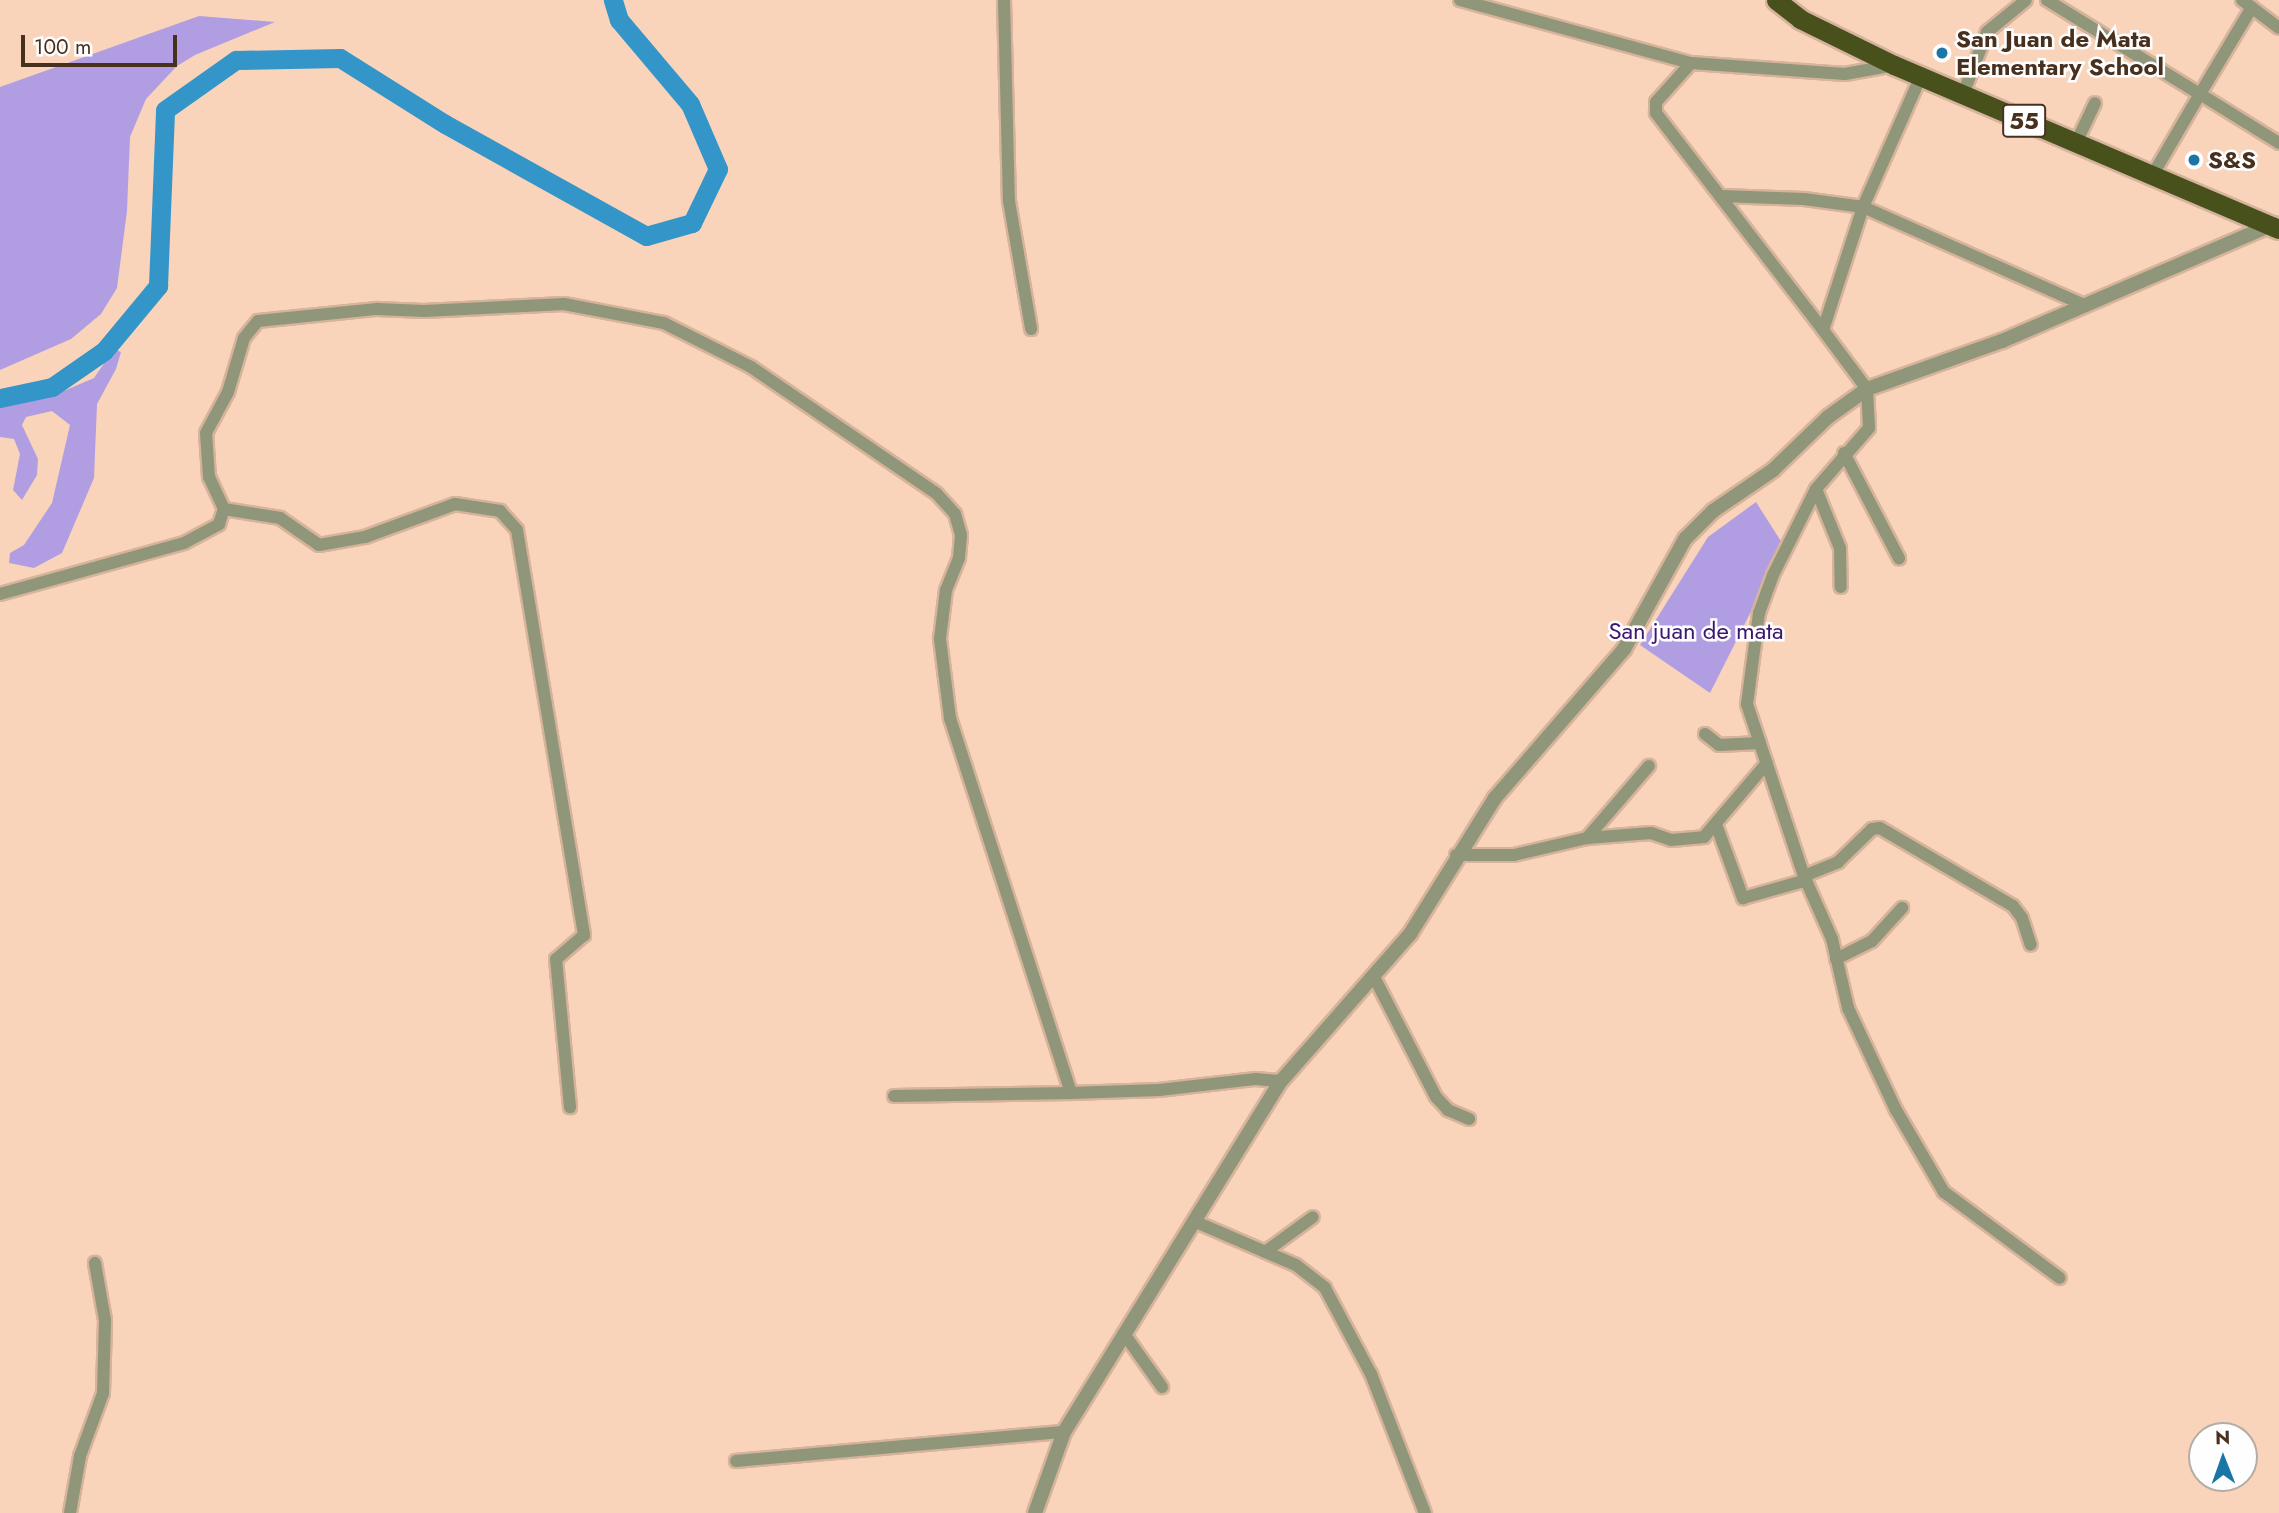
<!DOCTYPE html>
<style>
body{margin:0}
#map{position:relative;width:2279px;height:1513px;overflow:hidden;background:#f9d4ba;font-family:Jost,sans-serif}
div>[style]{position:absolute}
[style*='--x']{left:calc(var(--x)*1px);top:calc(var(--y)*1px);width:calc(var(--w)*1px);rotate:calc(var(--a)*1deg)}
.green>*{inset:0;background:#b19ee2}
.river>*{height:19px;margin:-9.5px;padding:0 9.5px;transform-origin:9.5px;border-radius:9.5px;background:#3495c9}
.roads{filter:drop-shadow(2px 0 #d6b39b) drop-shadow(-2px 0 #d6b39b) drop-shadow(0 2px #d6b39b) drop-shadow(0 -2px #d6b39b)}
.minor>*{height:12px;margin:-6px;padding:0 6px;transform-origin:6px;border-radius:6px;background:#90967a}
.tertiary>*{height:14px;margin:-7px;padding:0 7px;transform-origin:7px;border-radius:7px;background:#90967a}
.trunk>*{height:19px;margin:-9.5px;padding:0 9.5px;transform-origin:9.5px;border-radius:9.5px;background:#48501c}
.dots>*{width:19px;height:19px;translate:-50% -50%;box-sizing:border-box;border:4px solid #fefefe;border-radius:50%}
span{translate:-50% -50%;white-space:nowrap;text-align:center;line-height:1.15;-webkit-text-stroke:5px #fefefe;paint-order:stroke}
.shield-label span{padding:2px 5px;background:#fefefe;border:2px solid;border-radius:5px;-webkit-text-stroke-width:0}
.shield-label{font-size:23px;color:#48301f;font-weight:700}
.poi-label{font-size:24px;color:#48301f;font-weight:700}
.left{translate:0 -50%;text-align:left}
.park-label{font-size:24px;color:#3c166f}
.north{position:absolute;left:2188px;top:1422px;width:70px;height:70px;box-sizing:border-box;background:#fefefe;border:2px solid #b5aca5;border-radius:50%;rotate:359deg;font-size:19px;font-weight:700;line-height:28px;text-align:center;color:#48301f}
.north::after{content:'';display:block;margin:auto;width:24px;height:32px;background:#1b76a5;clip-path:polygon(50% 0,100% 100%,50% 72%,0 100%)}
.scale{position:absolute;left:21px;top:35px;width:156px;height:32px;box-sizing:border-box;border:4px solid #48301f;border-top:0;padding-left:9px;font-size:21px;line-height:24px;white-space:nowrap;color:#48301f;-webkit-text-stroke:5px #fefefe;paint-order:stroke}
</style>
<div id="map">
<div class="green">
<div style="clip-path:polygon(199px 16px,275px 22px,195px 55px,177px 66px,146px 99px,130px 137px,127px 211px,117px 288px,101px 314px,71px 339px,0 370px,0 87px)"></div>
<div style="clip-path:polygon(114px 349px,121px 352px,116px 369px,97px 404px,94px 478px,62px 553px,34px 568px,9px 563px,10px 553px,24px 545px,52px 503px,70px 425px,52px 411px,26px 417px,22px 425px,38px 459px,37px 475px,22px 500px,13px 490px,20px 454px,14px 439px,0 437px,0 406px,59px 393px,94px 378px)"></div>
<div style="clip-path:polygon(1756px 502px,1784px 546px,1710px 693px,1640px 645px,1708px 537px)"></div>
</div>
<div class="river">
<div style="--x:0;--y:398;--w:53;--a:-11.9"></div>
<div style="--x:52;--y:387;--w:63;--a:-34.7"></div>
<div style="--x:104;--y:351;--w:85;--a:-50.3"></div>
<div style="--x:158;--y:286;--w:176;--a:-87.7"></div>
<div style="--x:165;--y:110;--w:87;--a:-35.2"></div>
<div style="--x:236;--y:60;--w:104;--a:-1.1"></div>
<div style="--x:340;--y:58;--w:124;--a:32.2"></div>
<div style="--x:445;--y:124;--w:230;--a:29.1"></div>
<div style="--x:646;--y:236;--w:48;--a:-15.8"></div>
<div style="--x:692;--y:223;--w:60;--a:-64.3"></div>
<div style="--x:718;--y:169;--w:71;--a:-113.3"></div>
<div style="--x:690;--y:104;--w:110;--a:-130.2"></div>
<div style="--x:619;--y:20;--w:21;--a:-107"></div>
</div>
<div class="roads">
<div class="minor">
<div style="--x:1004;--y:0;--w:201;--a:88.6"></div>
<div style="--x:1009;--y:201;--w:130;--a:80.2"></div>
<div style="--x:1460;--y:0;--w:239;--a:15.3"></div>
<div style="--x:1691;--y:63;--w:154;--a:4.1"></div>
<div style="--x:1845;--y:74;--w:50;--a:-10.4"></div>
<div style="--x:2047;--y:0;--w:180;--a:31.6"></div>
<div style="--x:2200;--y:94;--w:101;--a:-59.1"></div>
<div style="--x:2242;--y:0;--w:46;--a:37.1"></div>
<div style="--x:1691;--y:63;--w:52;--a:131.9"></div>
<div style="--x:1656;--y:102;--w:11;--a:90"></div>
<div style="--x:1656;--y:113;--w:274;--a:52.4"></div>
<div style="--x:1921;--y:76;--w:143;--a:113.9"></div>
<div style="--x:1863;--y:207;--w:129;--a:108"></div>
<div style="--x:1823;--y:330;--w:74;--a:53.3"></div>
<div style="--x:1867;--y:389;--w:39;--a:87"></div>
<div style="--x:1869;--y:428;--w:81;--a:131"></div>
<div style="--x:1816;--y:489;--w:96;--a:116.6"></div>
<div style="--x:1773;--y:575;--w:40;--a:110.2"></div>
<div style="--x:1759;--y:613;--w:92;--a:97.5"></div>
<div style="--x:1747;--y:704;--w:181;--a:71.7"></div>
<div style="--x:1804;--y:876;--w:69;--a:66"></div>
<div style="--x:1832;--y:939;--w:71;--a:76.9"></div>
<div style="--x:1848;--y:1008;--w:113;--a:64.8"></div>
<div style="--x:1896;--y:1110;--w:95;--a:59.7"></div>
<div style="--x:1944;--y:1192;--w:144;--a:36.6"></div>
<div style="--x:1963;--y:94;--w:66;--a:-68.8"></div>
<div style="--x:1987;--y:32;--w:50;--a:-39.4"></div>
<div style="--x:2076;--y:143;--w:44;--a:-64.6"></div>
<div style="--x:2152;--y:176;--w:95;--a:-59.7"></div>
<div style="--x:2200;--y:94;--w:93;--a:31.8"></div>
<div style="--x:1722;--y:196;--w:82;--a:2.1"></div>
<div style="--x:1804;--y:199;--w:60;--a:7.7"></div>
<div style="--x:1863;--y:207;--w:242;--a:23.9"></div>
<div style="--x:1844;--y:453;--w:119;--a:62.4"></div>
<div style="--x:1816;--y:489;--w:64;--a:67.9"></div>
<div style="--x:1840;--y:548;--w:39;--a:89"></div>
<div style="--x:224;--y:509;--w:57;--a:9.1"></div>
<div style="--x:280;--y:518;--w:47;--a:34.7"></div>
<div style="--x:319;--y:545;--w:47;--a:-9.9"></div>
<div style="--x:365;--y:537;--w:96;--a:-20.1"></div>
<div style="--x:455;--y:504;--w:46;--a:8.8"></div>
<div style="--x:500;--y:511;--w:25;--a:48"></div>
<div style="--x:517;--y:530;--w:411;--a:80.6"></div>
<div style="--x:584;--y:935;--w:37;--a:139"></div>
<div style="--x:556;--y:959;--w:149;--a:84.6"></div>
<div style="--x:0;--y:594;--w:191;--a:-15.5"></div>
<div style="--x:184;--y:543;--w:40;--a:-28"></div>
<div style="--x:219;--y:524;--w:16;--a:-72"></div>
<div style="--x:224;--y:509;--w:35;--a:-115"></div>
<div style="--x:209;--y:477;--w:44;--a:-93.9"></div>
<div style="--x:206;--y:433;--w:47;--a:-61.8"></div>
<div style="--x:228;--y:392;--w:56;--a:-73.5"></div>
<div style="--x:244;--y:338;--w:22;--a:-51"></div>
<div style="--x:258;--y:321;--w:120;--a:-5.8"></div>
<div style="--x:377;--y:309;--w:47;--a:2.4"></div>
<div style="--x:424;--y:311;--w:140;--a:-2.9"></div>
<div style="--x:564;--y:304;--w:102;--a:10.8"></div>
<div style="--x:664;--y:323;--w:97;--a:26.8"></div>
<div style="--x:751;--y:367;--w:225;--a:34.3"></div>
<div style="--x:937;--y:494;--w:27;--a:48"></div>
<div style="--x:955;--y:514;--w:22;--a:74"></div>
<div style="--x:961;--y:535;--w:23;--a:95"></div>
<div style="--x:959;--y:558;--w:35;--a:112"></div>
<div style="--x:946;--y:590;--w:49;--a:97"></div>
<div style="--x:940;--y:639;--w:80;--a:82.8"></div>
<div style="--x:950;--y:718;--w:394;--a:72.1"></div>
<div style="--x:1071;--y:1093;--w:88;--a:-2"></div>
<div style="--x:1159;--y:1090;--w:98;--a:-6.5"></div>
<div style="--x:1256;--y:1079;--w:25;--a:5"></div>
<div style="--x:1705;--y:734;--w:18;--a:38"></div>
<div style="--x:1719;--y:745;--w:41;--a:-2.8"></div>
<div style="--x:1717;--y:827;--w:76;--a:69.9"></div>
<div style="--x:1743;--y:898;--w:66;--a:-15.7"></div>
<div style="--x:1587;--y:838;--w:95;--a:-49.3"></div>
<div style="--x:1456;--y:855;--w:58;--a:0"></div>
<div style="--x:1514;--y:855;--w:75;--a:-13.1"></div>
<div style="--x:1587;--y:838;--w:64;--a:-4.5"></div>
<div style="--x:1651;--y:833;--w:21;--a:19"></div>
<div style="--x:1671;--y:840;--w:33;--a:-5"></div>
<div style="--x:1704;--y:837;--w:97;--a:-49.6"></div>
<div style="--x:1804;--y:876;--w:37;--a:-22"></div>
<div style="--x:1838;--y:862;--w:47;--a:-44.1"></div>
<div style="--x:1872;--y:829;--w:8;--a:-7"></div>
<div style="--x:1880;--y:828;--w:154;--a:30.4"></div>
<div style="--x:2013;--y:906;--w:15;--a:53"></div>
<div style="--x:2022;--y:918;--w:28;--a:72"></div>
<div style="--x:1836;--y:959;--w:40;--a:-26.6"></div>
<div style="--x:1872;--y:941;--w:45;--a:-47.7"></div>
<div style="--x:1373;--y:975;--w:137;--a:62.7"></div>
<div style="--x:1436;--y:1097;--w:18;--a:47"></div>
<div style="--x:1448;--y:1110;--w:23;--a:23"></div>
<div style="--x:894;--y:1096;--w:177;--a:-1"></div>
<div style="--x:1196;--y:1222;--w:109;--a:23.3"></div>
<div style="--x:1296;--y:1265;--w:37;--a:38"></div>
<div style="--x:1325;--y:1288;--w:98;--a:61.9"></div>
<div style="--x:1371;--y:1374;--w:149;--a:68.8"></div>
<div style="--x:1265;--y:1252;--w:59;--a:-36.1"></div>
<div style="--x:1125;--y:1335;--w:64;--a:54.6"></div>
<div style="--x:736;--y:1461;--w:329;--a:-5.1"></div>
<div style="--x:70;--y:1513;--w:58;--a:-80"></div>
<div style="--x:80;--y:1456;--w:67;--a:-69.9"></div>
<div style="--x:103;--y:1393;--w:73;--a:-88.4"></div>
<div style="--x:105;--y:1320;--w:58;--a:-100"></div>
</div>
<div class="tertiary">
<div style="--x:1035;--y:1513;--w:86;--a:-70.3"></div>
<div style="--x:1064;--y:1432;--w:413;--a:-58.3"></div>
<div style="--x:1281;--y:1081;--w:196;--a:-48.7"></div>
<div style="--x:1410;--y:934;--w:160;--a:-58"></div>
<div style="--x:1495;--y:798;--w:197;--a:-49.1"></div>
<div style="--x:1624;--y:649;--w:126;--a:-61"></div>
<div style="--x:1685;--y:539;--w:40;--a:-45"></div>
<div style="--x:1713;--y:511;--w:73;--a:-34.3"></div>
<div style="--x:1773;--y:470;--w:76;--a:-43.9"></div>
<div style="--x:1828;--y:417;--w:48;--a:-35.7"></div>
<div style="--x:1867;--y:389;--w:143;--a:-19.6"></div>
<div style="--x:2002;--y:341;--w:296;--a:-23.3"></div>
</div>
<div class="trunk">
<div style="--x:1776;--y:0;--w:31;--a:38"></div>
<div style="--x:1800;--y:19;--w:105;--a:26.1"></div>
<div style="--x:1894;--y:65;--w:418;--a:23.1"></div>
</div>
</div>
<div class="dots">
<div style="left:1942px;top:53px;background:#1b76a5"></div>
<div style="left:2194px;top:160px;background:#1b76a5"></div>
</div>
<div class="shield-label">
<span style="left:2024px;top:121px">55</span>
</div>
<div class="poi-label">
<span class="left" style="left:1956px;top:53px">San Juan de Mata<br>Elementary School</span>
<span class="left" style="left:2208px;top:160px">S&amp;S</span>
</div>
<div class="park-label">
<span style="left:1696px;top:631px">San juan de mata</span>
</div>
<div class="north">N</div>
<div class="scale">100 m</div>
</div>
